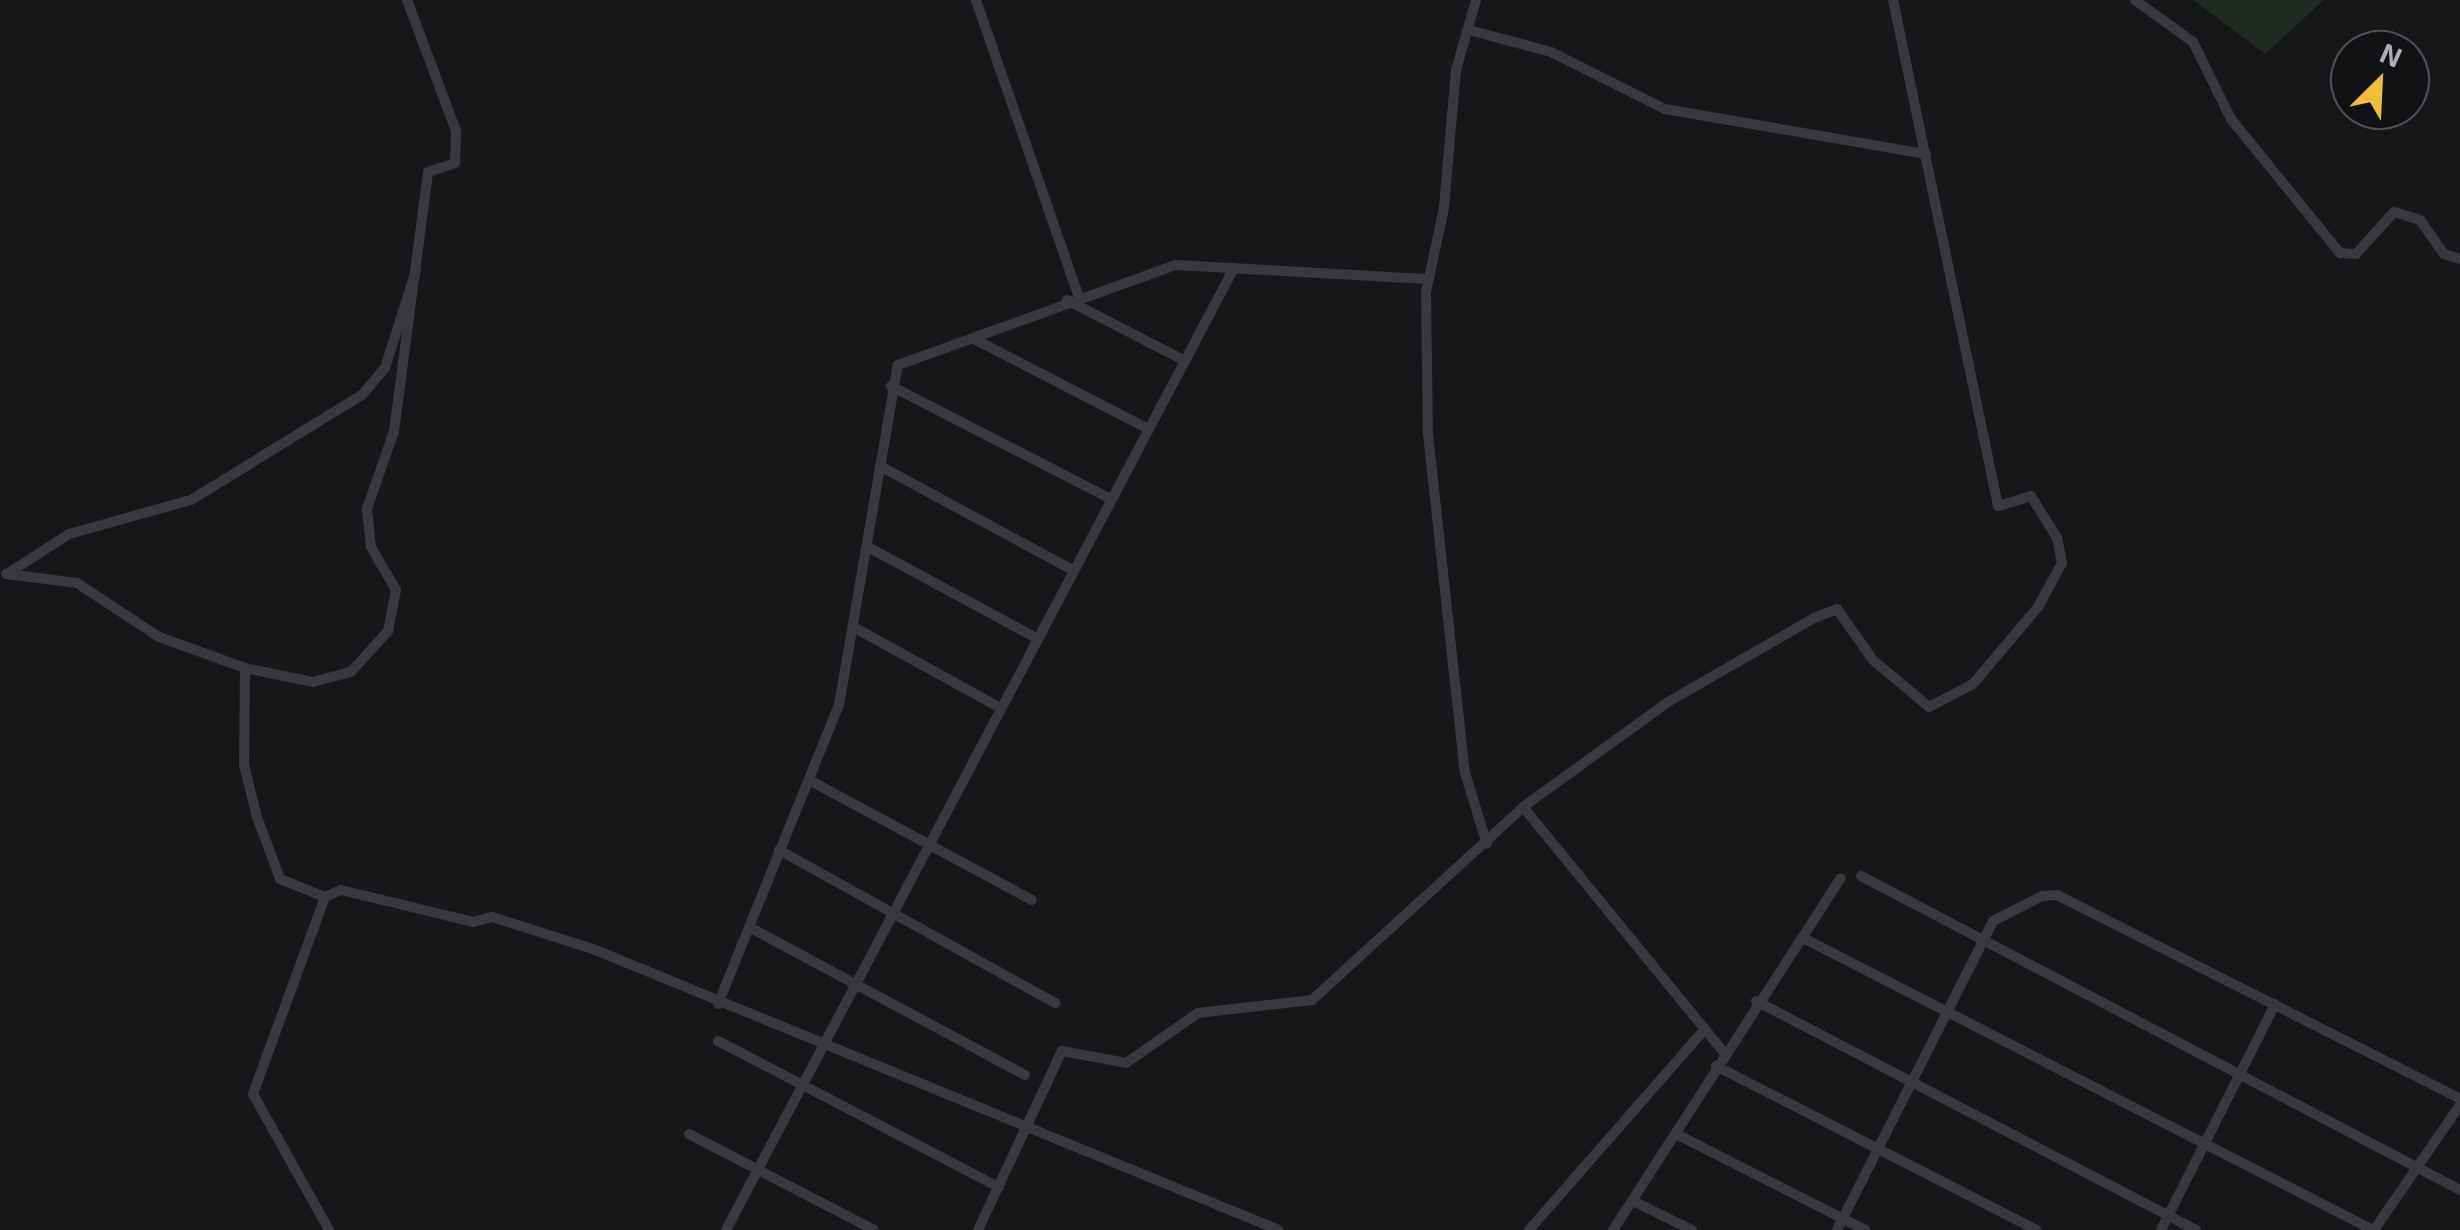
<!DOCTYPE html>
<style>
body{margin:0}
#map{position:relative;width:2460px;height:1230px;overflow:hidden;background:#171719;font-family:"Exo 2",sans-serif}
div>[style]{position:absolute}
[style*='--x']{left:calc(var(--x)*1px);top:calc(var(--y)*1px);width:calc(var(--w)*1px);rotate:calc(var(--a)*1deg)}
.green>*{inset:0;background:#212923}
.minor>*{height:10px;margin:-5px;padding:0 5px;transform-origin:5px;border-radius:5px;background:#38393e}
span{translate:-50% -50%;white-space:nowrap;text-align:center;line-height:1.15;-webkit-text-stroke:10px #121214;paint-order:stroke}
.north{position:absolute;left:2330px;top:30px;width:100px;height:100px;box-sizing:border-box;background:#121214;border:2px solid #4f5056;border-radius:50%;rotate:24deg;font-size:28px;font-weight:700;line-height:40px;text-align:center;color:#aaadb8}
.north::after{content:'';display:block;margin:auto;width:35px;height:45px;background:#ecbe3c;clip-path:polygon(50% 0,100% 100%,50% 72%,0 100%)}
</style>
<div id="map">
<div class="green">
<div style="clip-path:polygon(2193px 0,2324px 0,2265px 54px)"></div>
</div>
<div class="minor">
<div style="--x:976;--y:0;--w:312;--a:70.9"></div>
<div style="--x:1476;--y:0;--w:73;--a:105.9"></div>
<div style="--x:1456;--y:70;--w:139;--a:95"></div>
<div style="--x:1444;--y:208;--w:86;--a:102.1"></div>
<div style="--x:1426;--y:292;--w:142;--a:89.2"></div>
<div style="--x:1428;--y:434;--w:341;--a:83.8"></div>
<div style="--x:1465;--y:773;--w:74;--a:72.8"></div>
<div style="--x:2135;--y:0;--w:72;--a:35.9"></div>
<div style="--x:2193;--y:42;--w:86;--a:63.7"></div>
<div style="--x:2231;--y:119;--w:173;--a:50.9"></div>
<div style="--x:2340;--y:253;--w:16;--a:4"></div>
<div style="--x:2356;--y:254;--w:57;--a:-47.9"></div>
<div style="--x:2394;--y:212;--w:27;--a:17"></div>
<div style="--x:2420;--y:220;--w:42;--a:54.8"></div>
<div style="--x:2444;--y:254;--w:17;--a:17"></div>
<div style="--x:1469;--y:30;--w:85;--a:15"></div>
<div style="--x:1551;--y:52;--w:127;--a:26.6"></div>
<div style="--x:1665;--y:109;--w:265;--a:9.8"></div>
<div style="--x:1067;--y:300;--w:133;--a:27.3"></div>
<div style="--x:974;--y:339;--w:196;--a:27.3"></div>
<div style="--x:891;--y:386;--w:247;--a:27.2"></div>
<div style="--x:880;--y:466;--w:218;--a:28.4"></div>
<div style="--x:868;--y:547;--w:191;--a:28.4"></div>
<div style="--x:6;--y:574;--w:72;--a:7.2"></div>
<div style="--x:77;--y:583;--w:98;--a:33.4"></div>
<div style="--x:159;--y:637;--w:91;--a:19.8"></div>
<div style="--x:245;--y:668;--w:97;--a:90.6"></div>
<div style="--x:244;--y:765;--w:54;--a:76"></div>
<div style="--x:257;--y:817;--w:66;--a:69.6"></div>
<div style="--x:280;--y:879;--w:48;--a:21.8"></div>
<div style="--x:7;--y:574;--w:74;--a:-32.8"></div>
<div style="--x:69;--y:534;--w:127;--a:-15.6"></div>
<div style="--x:191;--y:500;--w:201;--a:-31.6"></div>
<div style="--x:362;--y:395;--w:35;--a:-50"></div>
<div style="--x:385;--y:368;--w:103;--a:-72.4"></div>
<div style="--x:857;--y:629;--w:162;--a:28.8"></div>
<div style="--x:245;--y:668;--w:69;--a:11.6"></div>
<div style="--x:313;--y:682;--w:39;--a:-15"></div>
<div style="--x:351;--y:672;--w:55;--a:-47.9"></div>
<div style="--x:388;--y:631;--w:42;--a:-79"></div>
<div style="--x:396;--y:590;--w:50;--a:-120.2"></div>
<div style="--x:371;--y:547;--w:38;--a:-96"></div>
<div style="--x:367;--y:509;--w:83;--a:-70.9"></div>
<div style="--x:394;--y:431;--w:261;--a:-82.5"></div>
<div style="--x:428;--y:172;--w:28;--a:-18"></div>
<div style="--x:455;--y:163;--w:32;--a:-88"></div>
<div style="--x:456;--y:131;--w:140;--a:-110.5"></div>
<div style="--x:809;--y:780;--w:253;--a:28.3"></div>
<div style="--x:1523;--y:807;--w:318;--a:50.7"></div>
<div style="--x:779;--y:850;--w:316;--a:29"></div>
<div style="--x:1861;--y:876;--w:676;--a:27.66"></div>
<div style="--x:325;--y:897;--w:17;--a:-24"></div>
<div style="--x:341;--y:890;--w:136;--a:13.6"></div>
<div style="--x:473;--y:922;--w:20;--a:-15"></div>
<div style="--x:492;--y:917;--w:106;--a:17.6"></div>
<div style="--x:593;--y:949;--w:741;--a:22.28"></div>
<div style="--x:325;--y:897;--w:210;--a:110.1"></div>
<div style="--x:253;--y:1094;--w:156;--a:60.8"></div>
<div style="--x:749;--y:927;--w:313;--a:28.2"></div>
<div style="--x:1807;--y:940;--w:636;--a:27.13"></div>
<div style="--x:1756;--y:1001;--w:496;--a:27.5"></div>
<div style="--x:718;--y:1004;--w:323;--a:-68"></div>
<div style="--x:839;--y:705;--w:345;--a:-80.2"></div>
<div style="--x:898;--y:365;--w:295;--a:-19.8"></div>
<div style="--x:1176;--y:265;--w:250;--a:3.2"></div>
<div style="--x:718;--y:1041;--w:317;--a:27.5"></div>
<div style="--x:1716;--y:1066;--w:360;--a:27.1"></div>
<div style="--x:689;--y:1134;--w:208;--a:27.4"></div>
<div style="--x:1678;--y:1135;--w:210;--a:26.9"></div>
<div style="--x:1633;--y:1201;--w:66;--a:26.2"></div>
<div style="--x:726;--y:1230;--w:1088;--a:-62.16"></div>
<div style="--x:978;--y:1230;--w:198;--a:-64.9"></div>
<div style="--x:1062;--y:1051;--w:65;--a:10.6"></div>
<div style="--x:1126;--y:1063;--w:88;--a:-34.8"></div>
<div style="--x:1198;--y:1013;--w:115;--a:-6.5"></div>
<div style="--x:1312;--y:1000;--w:286;--a:-42.4"></div>
<div style="--x:1523;--y:807;--w:179;--a:-35.9"></div>
<div style="--x:1668;--y:702;--w:168;--a:-29.9"></div>
<div style="--x:1814;--y:618;--w:25;--a:-21"></div>
<div style="--x:1837;--y:609;--w:62;--a:54.8"></div>
<div style="--x:1873;--y:660;--w:73;--a:40"></div>
<div style="--x:1929;--y:707;--w:50;--a:-27.6"></div>
<div style="--x:1973;--y:684;--w:101;--a:-49.8"></div>
<div style="--x:2038;--y:607;--w:50;--a:-61.4"></div>
<div style="--x:2062;--y:563;--w:25;--a:-101"></div>
<div style="--x:2057;--y:538;--w:49;--a:-121.8"></div>
<div style="--x:2031;--y:496;--w:34;--a:163"></div>
<div style="--x:1998;--y:506;--w:517;--a:-101.72"></div>
<div style="--x:1529;--y:1230;--w:267;--a:-48.8"></div>
<div style="--x:1613;--y:1230;--w:419;--a:-57.1"></div>
<div style="--x:1837;--y:1230;--w:346;--a:-63.2"></div>
<div style="--x:1993;--y:921;--w:55;--a:-27"></div>
<div style="--x:2042;--y:896;--w:15;--a:-4"></div>
<div style="--x:2057;--y:895;--w:452;--a:26.8"></div>
<div style="--x:2161;--y:1230;--w:253;--a:-63.2"></div>
<div style="--x:2374;--y:1230;--w:152;--a:-55.5"></div>
</div>
<div class="north">N</div>
</div>
